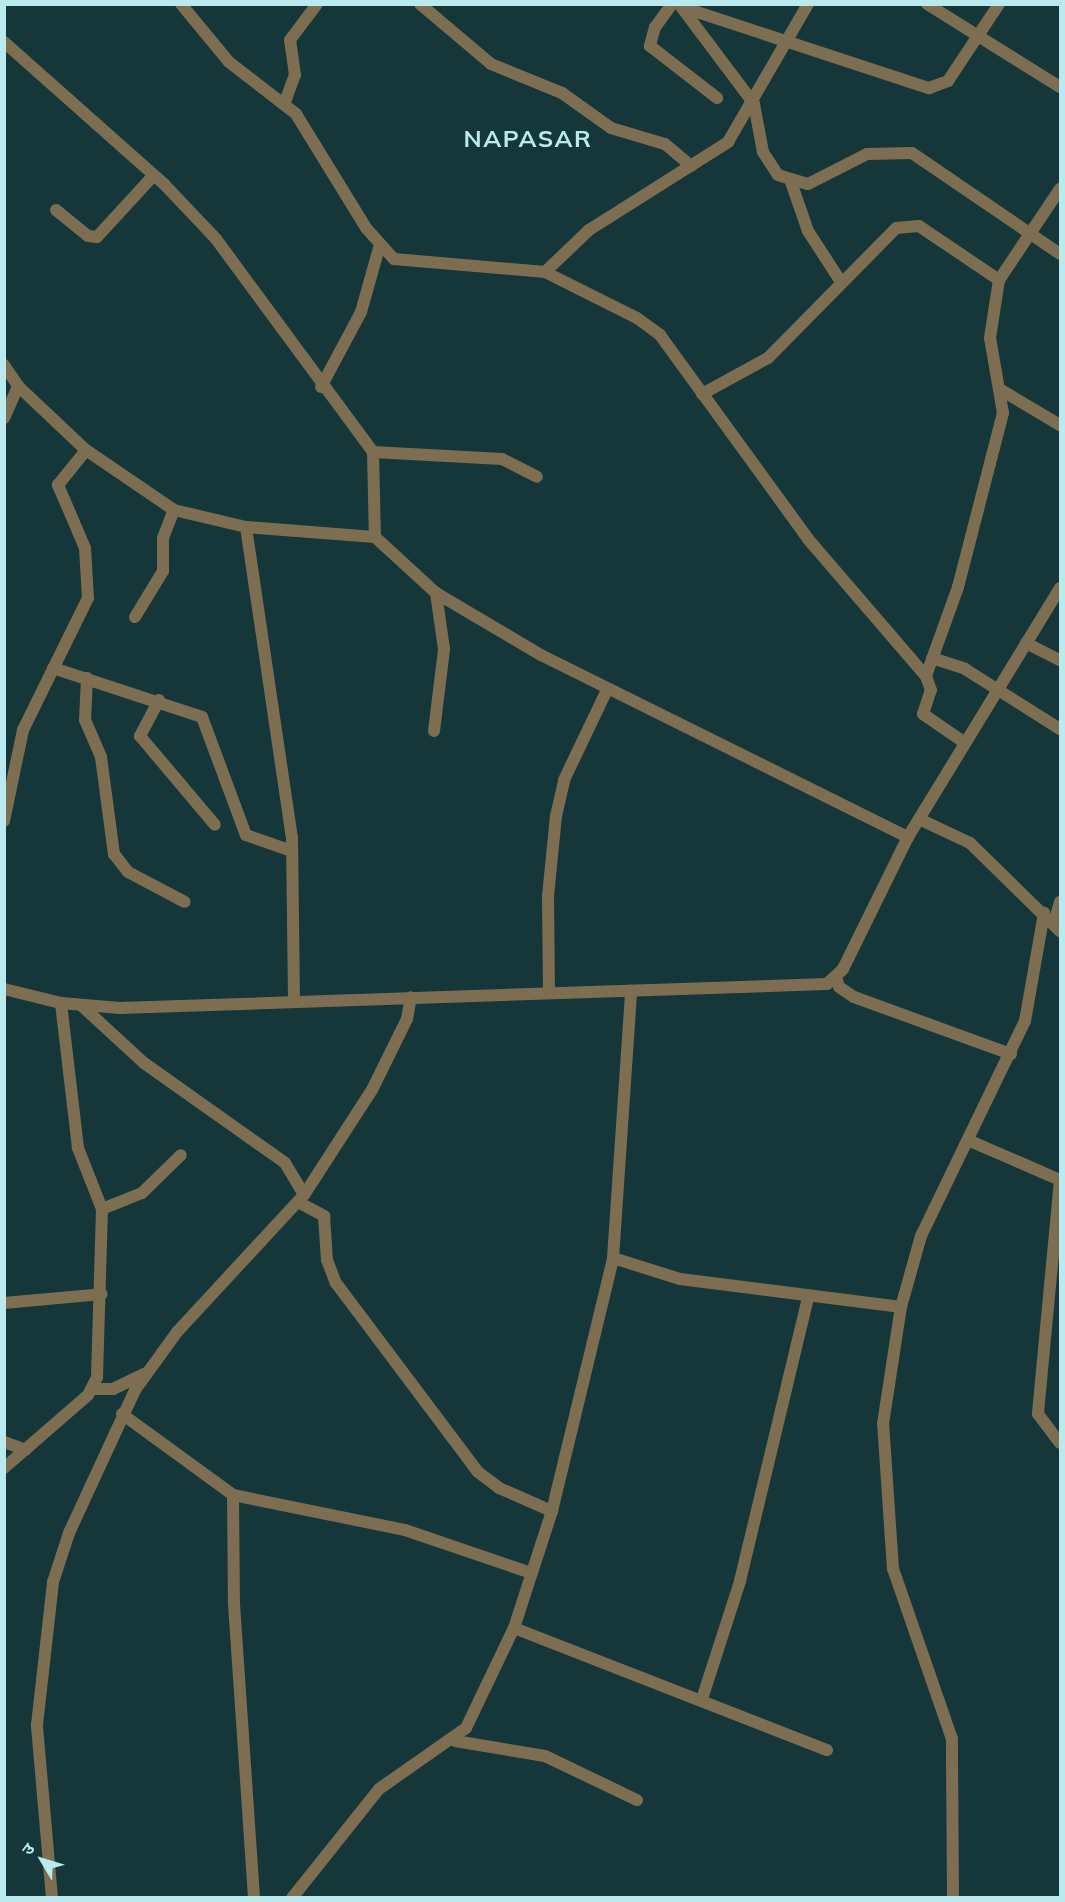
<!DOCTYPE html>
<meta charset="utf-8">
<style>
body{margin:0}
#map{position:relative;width:1065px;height:1902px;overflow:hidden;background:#15373a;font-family:Mulish,"Noto Sans Devanagari",sans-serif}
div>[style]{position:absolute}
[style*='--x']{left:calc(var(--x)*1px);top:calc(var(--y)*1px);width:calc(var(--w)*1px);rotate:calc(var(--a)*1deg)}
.street>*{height:12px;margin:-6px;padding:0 6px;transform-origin:6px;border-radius:6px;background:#7d6e52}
span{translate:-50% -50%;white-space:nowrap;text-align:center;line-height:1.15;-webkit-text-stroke:6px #15373a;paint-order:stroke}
.district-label{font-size:24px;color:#baeaee;font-weight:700;letter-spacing:1.5px}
.frame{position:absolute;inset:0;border:6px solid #baeaee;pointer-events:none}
.north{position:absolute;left:12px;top:1830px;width:60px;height:60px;-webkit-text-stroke:4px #15373a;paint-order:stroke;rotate:308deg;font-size:16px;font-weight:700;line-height:24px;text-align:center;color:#baeaee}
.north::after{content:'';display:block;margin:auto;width:21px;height:27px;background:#baeaee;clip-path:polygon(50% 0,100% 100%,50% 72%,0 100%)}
</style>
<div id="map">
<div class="street">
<div style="--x:181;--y:4;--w:75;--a:50.4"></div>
<div style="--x:229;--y:62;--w:85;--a:37.8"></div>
<div style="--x:296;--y:114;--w:134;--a:58.4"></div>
<div style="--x:366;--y:228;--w:42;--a:47.9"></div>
<div style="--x:394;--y:259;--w:152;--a:4.9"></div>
<div style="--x:545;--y:272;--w:103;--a:26.6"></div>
<div style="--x:637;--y:318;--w:29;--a:36"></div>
<div style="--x:660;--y:335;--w:252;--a:54"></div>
<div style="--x:808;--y:539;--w:181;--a:49.3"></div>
<div style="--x:420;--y:4;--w:93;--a:40.2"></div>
<div style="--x:491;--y:64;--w:77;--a:22.2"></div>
<div style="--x:562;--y:93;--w:60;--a:35.5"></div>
<div style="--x:611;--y:128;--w:56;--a:16.5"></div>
<div style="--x:665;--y:144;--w:34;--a:40"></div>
<div style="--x:672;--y:4;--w:29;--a:126"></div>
<div style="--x:655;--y:27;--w:20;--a:105"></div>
<div style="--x:650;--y:46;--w:85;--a:37.8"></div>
<div style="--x:679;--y:4;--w:125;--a:53.1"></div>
<div style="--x:754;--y:104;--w:49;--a:79.4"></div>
<div style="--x:763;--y:152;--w:27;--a:57"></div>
<div style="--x:778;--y:175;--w:31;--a:17"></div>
<div style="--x:808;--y:184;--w:66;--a:-27"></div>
<div style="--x:867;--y:154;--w:45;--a:-1.3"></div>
<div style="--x:912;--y:153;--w:179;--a:34.3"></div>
<div style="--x:927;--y:4;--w:157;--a:32"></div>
<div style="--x:685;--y:8;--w:257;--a:18.2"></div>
<div style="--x:929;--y:88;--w:20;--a:-20"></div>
<div style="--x:948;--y:81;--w:92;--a:-56.5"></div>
<div style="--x:4;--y:42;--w:214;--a:41.6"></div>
<div style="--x:164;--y:184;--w:76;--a:46.6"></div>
<div style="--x:216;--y:239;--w:265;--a:53.6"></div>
<div style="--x:373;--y:452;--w:85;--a:88.7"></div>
<div style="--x:285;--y:102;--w:29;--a:-70"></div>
<div style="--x:295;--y:75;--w:35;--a:-98"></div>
<div style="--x:290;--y:40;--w:45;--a:-53.1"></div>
<div style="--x:791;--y:182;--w:52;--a:70.9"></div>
<div style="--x:808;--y:231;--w:61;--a:57.1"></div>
<div style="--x:56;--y:210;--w:41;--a:39.1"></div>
<div style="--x:88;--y:236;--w:9;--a:6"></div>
<div style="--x:97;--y:237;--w:84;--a:-47.4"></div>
<div style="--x:545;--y:272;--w:61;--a:-43.7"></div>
<div style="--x:589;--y:230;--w:165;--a:-32.3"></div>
<div style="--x:728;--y:142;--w:160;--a:-59.9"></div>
<div style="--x:4;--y:365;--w:25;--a:56"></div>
<div style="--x:18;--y:386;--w:93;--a:43.3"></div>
<div style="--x:86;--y:450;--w:107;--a:34.3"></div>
<div style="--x:174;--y:510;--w:74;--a:13.3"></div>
<div style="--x:246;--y:527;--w:129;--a:4.4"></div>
<div style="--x:375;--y:537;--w:83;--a:42.6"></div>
<div style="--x:436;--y:593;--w:122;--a:30.6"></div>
<div style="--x:541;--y:655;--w:410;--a:26.4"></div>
<div style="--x:321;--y:387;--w:85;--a:-61.9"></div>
<div style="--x:361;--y:312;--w:66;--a:-74.3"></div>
<div style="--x:1001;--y:390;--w:69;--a:30.7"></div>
<div style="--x:702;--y:394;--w:75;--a:-28.6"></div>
<div style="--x:768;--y:358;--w:182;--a:-45.4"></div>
<div style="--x:896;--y:228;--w:23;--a:-5"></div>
<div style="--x:919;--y:226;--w:97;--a:34"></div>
<div style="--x:4;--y:418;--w:35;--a:-66"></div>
<div style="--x:373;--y:452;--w:129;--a:3.1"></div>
<div style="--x:502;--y:459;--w:39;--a:27"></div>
<div style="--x:246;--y:527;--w:313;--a:81.6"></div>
<div style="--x:292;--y:837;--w:162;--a:89.3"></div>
<div style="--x:135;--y:617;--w:54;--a:-58.7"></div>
<div style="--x:163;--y:571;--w:33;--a:-90"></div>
<div style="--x:163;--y:538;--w:30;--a:-69"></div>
<div style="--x:1026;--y:643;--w:38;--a:27"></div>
<div style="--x:932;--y:658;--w:35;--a:18"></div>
<div style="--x:965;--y:669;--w:112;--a:32.3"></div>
<div style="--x:53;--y:668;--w:157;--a:18.2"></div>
<div style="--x:202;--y:717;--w:126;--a:69.6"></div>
<div style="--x:246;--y:835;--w:49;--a:19.2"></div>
<div style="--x:87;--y:678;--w:42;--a:92.7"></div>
<div style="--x:85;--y:720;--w:40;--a:66.6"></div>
<div style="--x:101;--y:757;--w:98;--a:82.4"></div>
<div style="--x:114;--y:854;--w:23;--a:52"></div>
<div style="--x:128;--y:872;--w:64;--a:27.8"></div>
<div style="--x:159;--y:700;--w:41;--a:117.8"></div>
<div style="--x:140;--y:736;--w:116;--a:49.9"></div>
<div style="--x:434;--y:731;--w:83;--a:-83"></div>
<div style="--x:444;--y:649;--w:57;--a:-98.1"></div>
<div style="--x:965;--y:743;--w:51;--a:-145.4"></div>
<div style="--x:923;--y:714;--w:25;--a:-72"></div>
<div style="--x:931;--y:690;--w:15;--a:-110"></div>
<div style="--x:926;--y:676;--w:95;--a:-70.2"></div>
<div style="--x:958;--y:587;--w:180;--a:-75.5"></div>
<div style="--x:1003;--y:413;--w:76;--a:-99.8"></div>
<div style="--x:990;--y:338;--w:59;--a:-81.2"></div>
<div style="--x:999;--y:280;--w:110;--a:-56.2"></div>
<div style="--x:919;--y:819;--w:56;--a:25.2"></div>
<div style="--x:970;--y:843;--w:126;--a:44.4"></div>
<div style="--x:4;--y:821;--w:93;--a:-78.2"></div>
<div style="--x:23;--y:730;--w:147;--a:-63.8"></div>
<div style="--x:88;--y:598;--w:50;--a:-93.4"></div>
<div style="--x:85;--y:548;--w:69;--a:-113.2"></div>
<div style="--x:58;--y:485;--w:45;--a:-51.3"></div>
<div style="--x:1054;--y:923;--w:22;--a:-74"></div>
<div style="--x:836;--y:977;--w:10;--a:73"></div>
<div style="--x:839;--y:987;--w:18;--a:34"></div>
<div style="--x:854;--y:997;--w:167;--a:20"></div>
<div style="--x:4;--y:989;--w:59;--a:13.8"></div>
<div style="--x:61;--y:1003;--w:59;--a:4.8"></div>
<div style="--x:120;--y:1008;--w:707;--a:-1.94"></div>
<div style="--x:827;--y:984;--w:22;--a:-43"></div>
<div style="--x:843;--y:969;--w:147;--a:-63.8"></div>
<div style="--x:908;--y:837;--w:292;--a:-58.6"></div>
<div style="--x:549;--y:993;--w:97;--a:-90.6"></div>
<div style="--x:548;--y:896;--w:80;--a:-84.3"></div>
<div style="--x:556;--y:816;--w:37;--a:-77"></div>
<div style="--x:564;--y:780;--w:100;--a:-64.5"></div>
<div style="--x:82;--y:1006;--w:84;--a:42.6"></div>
<div style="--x:144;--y:1063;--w:173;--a:35.3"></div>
<div style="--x:285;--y:1163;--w:37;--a:59"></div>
<div style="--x:970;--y:1141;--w:98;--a:23.4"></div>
<div style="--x:1060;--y:1180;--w:235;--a:95.4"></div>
<div style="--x:1038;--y:1414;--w:36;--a:53"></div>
<div style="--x:298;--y:1202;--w:30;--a:28"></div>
<div style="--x:324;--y:1216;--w:44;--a:86.1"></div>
<div style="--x:327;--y:1260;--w:25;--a:69"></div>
<div style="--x:336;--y:1283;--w:236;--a:53.1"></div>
<div style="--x:478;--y:1472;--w:26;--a:37"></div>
<div style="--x:499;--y:1488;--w:58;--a:23.5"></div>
<div style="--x:102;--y:1209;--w:43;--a:-21.8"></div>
<div style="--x:142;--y:1193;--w:54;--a:-44.3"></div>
<div style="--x:613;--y:1258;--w:70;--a:17.4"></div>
<div style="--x:680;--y:1279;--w:223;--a:7.2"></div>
<div style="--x:4;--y:1303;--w:98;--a:-5.2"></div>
<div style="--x:92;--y:1389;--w:21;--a:0"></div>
<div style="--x:113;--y:1389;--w:34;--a:-26"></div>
<div style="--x:122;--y:1414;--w:137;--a:36.1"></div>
<div style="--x:233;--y:1495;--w:176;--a:11.5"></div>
<div style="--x:405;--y:1530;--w:133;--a:18.8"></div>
<div style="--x:4;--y:1442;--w:23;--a:20"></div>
<div style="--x:4;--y:1468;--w:111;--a:-41"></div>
<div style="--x:88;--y:1395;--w:20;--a:-63"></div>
<div style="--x:97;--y:1377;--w:168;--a:-88.3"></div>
<div style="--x:102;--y:1209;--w:66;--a:-111.5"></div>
<div style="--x:78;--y:1148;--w:146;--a:-96.7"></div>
<div style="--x:233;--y:1495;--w:109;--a:89.5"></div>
<div style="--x:234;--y:1604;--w:295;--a:86.1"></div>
<div style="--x:514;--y:1628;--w:336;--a:21.3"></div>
<div style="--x:702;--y:1699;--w:124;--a:-72.1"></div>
<div style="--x:740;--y:1581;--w:291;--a:-76.5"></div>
<div style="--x:455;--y:1741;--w:91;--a:9.5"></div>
<div style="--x:545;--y:1756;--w:102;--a:25.6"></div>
<div style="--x:52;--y:1898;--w:174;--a:-95"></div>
<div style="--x:37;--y:1725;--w:144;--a:-83.6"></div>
<div style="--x:53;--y:1582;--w:52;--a:-71.9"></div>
<div style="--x:69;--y:1533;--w:157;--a:-65.2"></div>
<div style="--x:135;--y:1390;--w:72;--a:-54.1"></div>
<div style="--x:177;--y:1332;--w:187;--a:-47.2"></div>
<div style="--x:304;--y:1195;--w:125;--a:-57.1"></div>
<div style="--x:372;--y:1090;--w:79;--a:-63.8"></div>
<div style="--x:407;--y:1019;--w:22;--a:-80"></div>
<div style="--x:292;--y:1898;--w:139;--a:-51.4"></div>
<div style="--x:379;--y:1789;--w:106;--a:-35"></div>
<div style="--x:466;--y:1728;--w:111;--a:-64.4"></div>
<div style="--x:514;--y:1628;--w:123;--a:-72"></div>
<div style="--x:552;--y:1511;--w:260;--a:-76.4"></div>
<div style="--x:613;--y:1258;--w:268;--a:-86.1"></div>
<div style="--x:953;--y:1898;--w:159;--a:-90.4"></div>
<div style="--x:952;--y:1739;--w:180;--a:-109.1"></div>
<div style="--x:893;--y:1569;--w:145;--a:-93.9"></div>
<div style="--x:883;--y:1424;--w:118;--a:-81.3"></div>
<div style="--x:901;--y:1307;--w:74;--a:-74.3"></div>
<div style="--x:921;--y:1236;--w:239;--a:-64.2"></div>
<div style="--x:1025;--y:1021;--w:110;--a:-80"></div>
</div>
<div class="district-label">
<span style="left:528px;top:139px">NAPASAR</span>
</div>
<div class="frame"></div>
<div class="north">उ</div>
</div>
